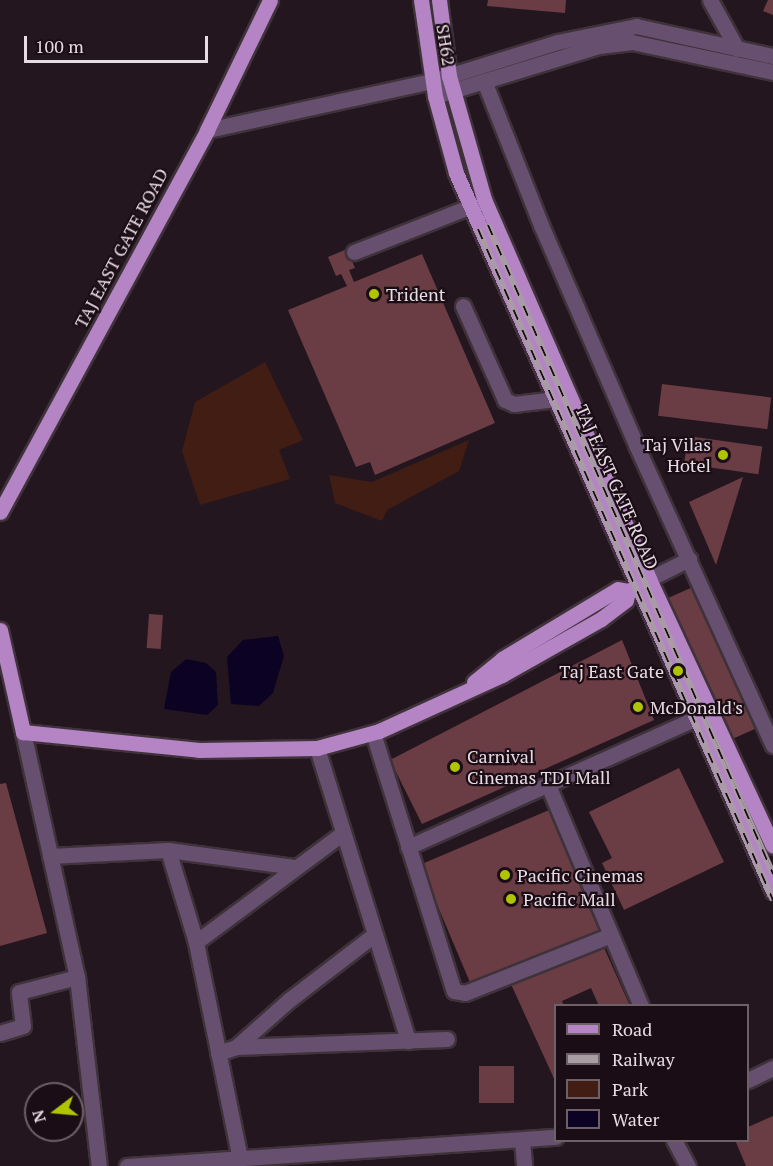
<!DOCTYPE html>
<style>
body{margin:0}
#map{position:relative;width:773px;height:1166px;overflow:hidden;background:#24161f;font-family:"PT Serif",serif}
div>[style]{position:absolute}
[style*='--x']{left:calc(var(--x)*1px);top:calc(var(--y)*1px);width:calc(var(--w)*1px);rotate:calc(var(--a)*1deg)}
.green>*{inset:0;background:#411d13}
.water>*{inset:0;background:#0c0324}
.building>*{inset:0;background:#6a3c43;transform-origin:0 0}
.roads{filter:drop-shadow(2px 0 #3f323a) drop-shadow(-2px 0 #3f323a) drop-shadow(0 2px #3f323a) drop-shadow(0 -2px #3f323a)}
.minor>*{height:15px;margin:-7.5px;padding:0 7.5px;transform-origin:7.5px;border-radius:7.5px;background:#67506f}
.major>*{height:15px;margin:-7.5px;padding:0 7.5px;transform-origin:7.5px;border-radius:7.5px;background:#b484c5}
.rail>*{height:6px;margin-top:-3px;transform-origin:0;background:repeating-linear-gradient(90deg,#1b0d15 0 11px,#a99da4 0 22px);box-sizing:border-box;border-block:2px solid #a99da4}
.dots>*{width:16px;height:16px;translate:-50% -50%;box-sizing:border-box;border:3px solid #1b0d15;border-radius:50%}
span{translate:-50% -50%;white-space:nowrap;text-align:center;line-height:1.15;-webkit-text-stroke:4.5px #1b0d15;paint-order:stroke}
.street-label{font-size:18px;color:#e7dce2}
.poi-label{font-size:18px;color:#e7dce2}
.left{translate:0 -50%;text-align:left}
.right{translate:-100% -50%;text-align:right}
.legend{position:absolute;left:554px;top:1004px;width:195px;height:138px;box-sizing:border-box;background:#1b0d15;border:2px solid #6d6067;margin:0;padding:8px 10px;list-style:none;font-size:18px;color:#e7dce2}
.legend li{display:flex;align-items:center;gap:12px;height:30px}
.legend b{width:30px;border:2px solid #6d6067}
.north{position:absolute;left:24px;top:1082px;width:60px;height:60px;box-sizing:border-box;background:#1b0d15;border:2px solid #6d6067;border-radius:50%;rotate:254deg;font-size:16px;font-weight:700;line-height:24px;text-align:center;color:#e7dce2}
.north::after{content:'';display:block;margin:auto;width:21px;height:27px;background:#afc504;clip-path:polygon(50% 0,100% 100%,50% 72%,0 100%)}
.scale{position:absolute;left:24px;top:36px;width:184px;height:27px;box-sizing:border-box;border:3px solid #e7dce2;border-top:0;padding-left:8px;font-size:18px;line-height:21px;white-space:nowrap;color:#e7dce2;-webkit-text-stroke:4px #1b0d15;paint-order:stroke}
</style>
<div id="map">
<div class="green">
<div style="clip-path:polygon(265px 362px,303px 440px,279px 450px,290px 479px,200px 505px,182px 451px,195px 402px)"></div>
<div style="clip-path:polygon(469px 440px,459px 471px,387px 510px,382px 521px,335px 503px,329px 475px,372px 482px)"></div>
</div>
<div class="water">
<div style="clip-path:polygon(278px 636px,284px 656px,273px 693px,259px 706px,231px 704px,227px 657px,243px 640px)"></div>
<div style="clip-path:polygon(186px 659px,206px 663px,216px 672px,218px 705px,207px 715px,164px 709px,171px 672px)"></div>
</div>
<div class="building">
<div style="clip-path:polygon(488px 0,566px 0,565px 13px,487px 6px)"></div>
<div style="clip-path:polygon(768px 0,773px 0,773px 15px,763px 11px)"></div>
<div style="clip-path:polygon(347px 249px,355px 268px,349px 270px,354px 282px,422px 254px,495px 423px,375px 475px,370px 462px,356px 467px,288px 310px,347px 286px,341px 274px,336px 276px,328px 257px)"></div>
<div style="left:662px;top:384px;width:110px;height:32px;rotate:7deg"></div>
<div style="left:688px;top:436px;width:75px;height:28px;rotate:8deg"></div>
<div style="clip-path:polygon(743px 477px,716px 565px,689px 502px)"></div>
<div style="left:695px;top:586px;width:155px;height:30px;rotate:66deg"></div>
<div style="left:149px;top:614px;width:14px;height:34px;rotate:4deg"></div>
<div style="clip-path:polygon(622px 640px,654px 720px,422px 824px,390px 760px)"></div>
<div style="clip-path:polygon(679px 768px,724px 862px,624px 910px,602px 863px,612px 858px,589px 812px)"></div>
<div style="clip-path:polygon(6px 783px,47px 933px,0 946px,0 784px)"></div>
<div style="left:549px;top:810px;width:133px;height:140px;rotate:67deg"></div>
<div style="clip-path:polygon(601px 941px,630px 1006px,599px 1006px,591px 988px,562px 1001px,564px 1006px,556px 1006px,556px 1083px,510px 982px)"></div>
<div style="left:479px;top:1066px;width:35px;height:37px"></div>
<div style="clip-path:polygon(773px 1116px,773px 1166px,746px 1166px,735px 1140px,748px 1140px,748px 1127px)"></div>
</div>
<div class="roads">
<div class="minor">
<div style="--x:710;--y:0;--w:56;--a:61.1"></div>
<div style="--x:484;--y:81;--w:155;--a:68.4"></div>
<div style="--x:541;--y:225;--w:240;--a:66.6"></div>
<div style="--x:636;--y:445;--w:330;--a:65.5"></div>
<div style="--x:435;--y:96;--w:171;--a:-17"></div>
<div style="--x:599;--y:46;--w:33;--a:-7"></div>
<div style="--x:632;--y:42;--w:144;--a:12"></div>
<div style="--x:207;--y:130;--w:230;--a:-12.3"></div>
<div style="--x:432;--y:81;--w:131;--a:-17.3"></div>
<div style="--x:557;--y:42;--w:81;--a:-11.4"></div>
<div style="--x:636;--y:26;--w:140;--a:12.4"></div>
<div style="--x:354;--y:252;--w:123;--a:-21.4"></div>
<div style="--x:463;--y:306;--w:103;--a:65.9"></div>
<div style="--x:505;--y:400;--w:10;--a:24"></div>
<div style="--x:514;--y:404;--w:42;--a:-6.8"></div>
<div style="--x:649;--y:579;--w:45;--a:-26.6"></div>
<div style="--x:23;--y:732;--w:251;--a:77.6"></div>
<div style="--x:77;--y:977;--w:190;--a:83.4"></div>
<div style="--x:373;--y:733;--w:270;--a:72.6"></div>
<div style="--x:454;--y:991;--w:11;--a:10"></div>
<div style="--x:465;--y:993;--w:157;--a:-21.7"></div>
<div style="--x:317;--y:748;--w:307;--a:72.7"></div>
<div style="--x:548;--y:785;--w:240;--a:67.2"></div>
<div style="--x:408;--y:847;--w:318;--a:-24.1"></div>
<div style="--x:168;--y:850;--w:96;--a:73.1"></div>
<div style="--x:50;--y:856;--w:118;--a:-2.9"></div>
<div style="--x:168;--y:850;--w:129;--a:7.6"></div>
<div style="--x:0;--y:1033;--w:24;--a:-17"></div>
<div style="--x:23;--y:1026;--w:34;--a:-97"></div>
<div style="--x:19;--y:992;--w:60;--a:-14.5"></div>
<div style="--x:236;--y:1047;--w:71;--a:-41.6"></div>
<div style="--x:289;--y:1000;--w:108;--a:-37.5"></div>
<div style="--x:218;--y:1053;--w:19;--a:-18"></div>
<div style="--x:236;--y:1047;--w:211;--a:-2.2"></div>
<div style="--x:748;--y:1080;--w:28;--a:-26"></div>
<div style="--x:674;--y:1140;--w:30;--a:62"></div>
<div style="--x:522;--y:1141;--w:25;--a:85"></div>
<div style="--x:240;--y:1159;--w:221;--a:-101.5"></div>
<div style="--x:196;--y:942;--w:183;--a:-36.6"></div>
<div style="--x:127;--y:1166;--w:430;--a:-3.9"></div>
</div>
<div class="major">
<div style="--x:421;--y:0;--w:97;--a:81.7"></div>
<div style="--x:435;--y:96;--w:80;--a:74.7"></div>
<div style="--x:456;--y:173;--w:785;--a:66.18"></div>
<div style="--x:439;--y:0;--w:77;--a:82.5"></div>
<div style="--x:449;--y:76;--w:128;--a:74.1"></div>
<div style="--x:484;--y:199;--w:414;--a:66.5"></div>
<div style="--x:649;--y:579;--w:294;--a:65.1"></div>
<div style="--x:0;--y:512;--w:434;--a:-61.5"></div>
<div style="--x:207;--y:130;--w:144;--a:-64.1"></div>
<div style="--x:0;--y:630;--w:105;--a:77.3"></div>
<div style="--x:23;--y:732;--w:177;--a:5.8"></div>
<div style="--x:199;--y:750;--w:118;--a:-1"></div>
<div style="--x:317;--y:748;--w:64;--a:-15.3"></div>
<div style="--x:379;--y:731;--w:135;--a:-24.5"></div>
<div style="--x:502;--y:675;--w:114;--a:-29.5"></div>
<div style="--x:601;--y:619;--w:31;--a:-37"></div>
<div style="--x:626;--y:600;--w:9;--a:-77"></div>
<div style="--x:474;--y:682;--w:36;--a:-39"></div>
<div style="--x:502;--y:659;--w:135;--a:-31.1"></div>
<div style="--x:618;--y:589;--w:10;--a:11"></div>
<div style="--x:628;--y:591;--w:10;--a:-24"></div>
</div>
</div>
<div class="rail">
<div style="--x:488;--y:225;--w:709;--a:66.29"></div>
<div style="--x:478;--y:229;--w:733;--a:66.27"></div>
</div>
<div class="dots">
<div style="left:374px;top:294px;background:#afc504"></div>
<div style="left:723px;top:455px;background:#afc504"></div>
<div style="left:678px;top:671px;background:#afc504"></div>
<div style="left:638px;top:707px;background:#afc504"></div>
<div style="left:455px;top:767px;background:#afc504"></div>
<div style="left:505px;top:875px;background:#afc504"></div>
<div style="left:511px;top:899px;background:#afc504"></div>
</div>
<div class="street-label">
<span style="left:446px;top:45px;rotate:81deg">SH62</span>
<span style="left:121px;top:248px;rotate:-62deg">TAJ EAST GATE ROAD</span>
<span style="left:617px;top:487px;rotate:66deg">TAJ EAST GATE ROAD</span>
</div>
<div class="poi-label">
<span class="left" style="left:386px;top:294px">Trident</span>
<span class="right" style="left:711px;top:455px">Taj Vilas<br>Hotel</span>
<span class="right" style="left:664px;top:671px">Taj East Gate</span>
<span class="left" style="left:650px;top:707px">McDonald's</span>
<span class="left" style="left:467px;top:767px">Carnival<br>Cinemas TDI Mall</span>
<span class="left" style="left:517px;top:875px">Pacific Cinemas</span>
<span class="left" style="left:523px;top:899px">Pacific Mall</span>
</div>
<ul class="legend">
<li><b style="height:8px;background:#b484c5"></b>Road</li>
<li><b style="height:8px;background:#a99da4"></b>Railway</li>
<li><b style="height:16px;background:#411d13"></b>Park</li>
<li><b style="height:16px;background:#0c0324"></b>Water</li>
</ul>
<div class="north">N</div>
<div class="scale">100 m</div>
</div>
